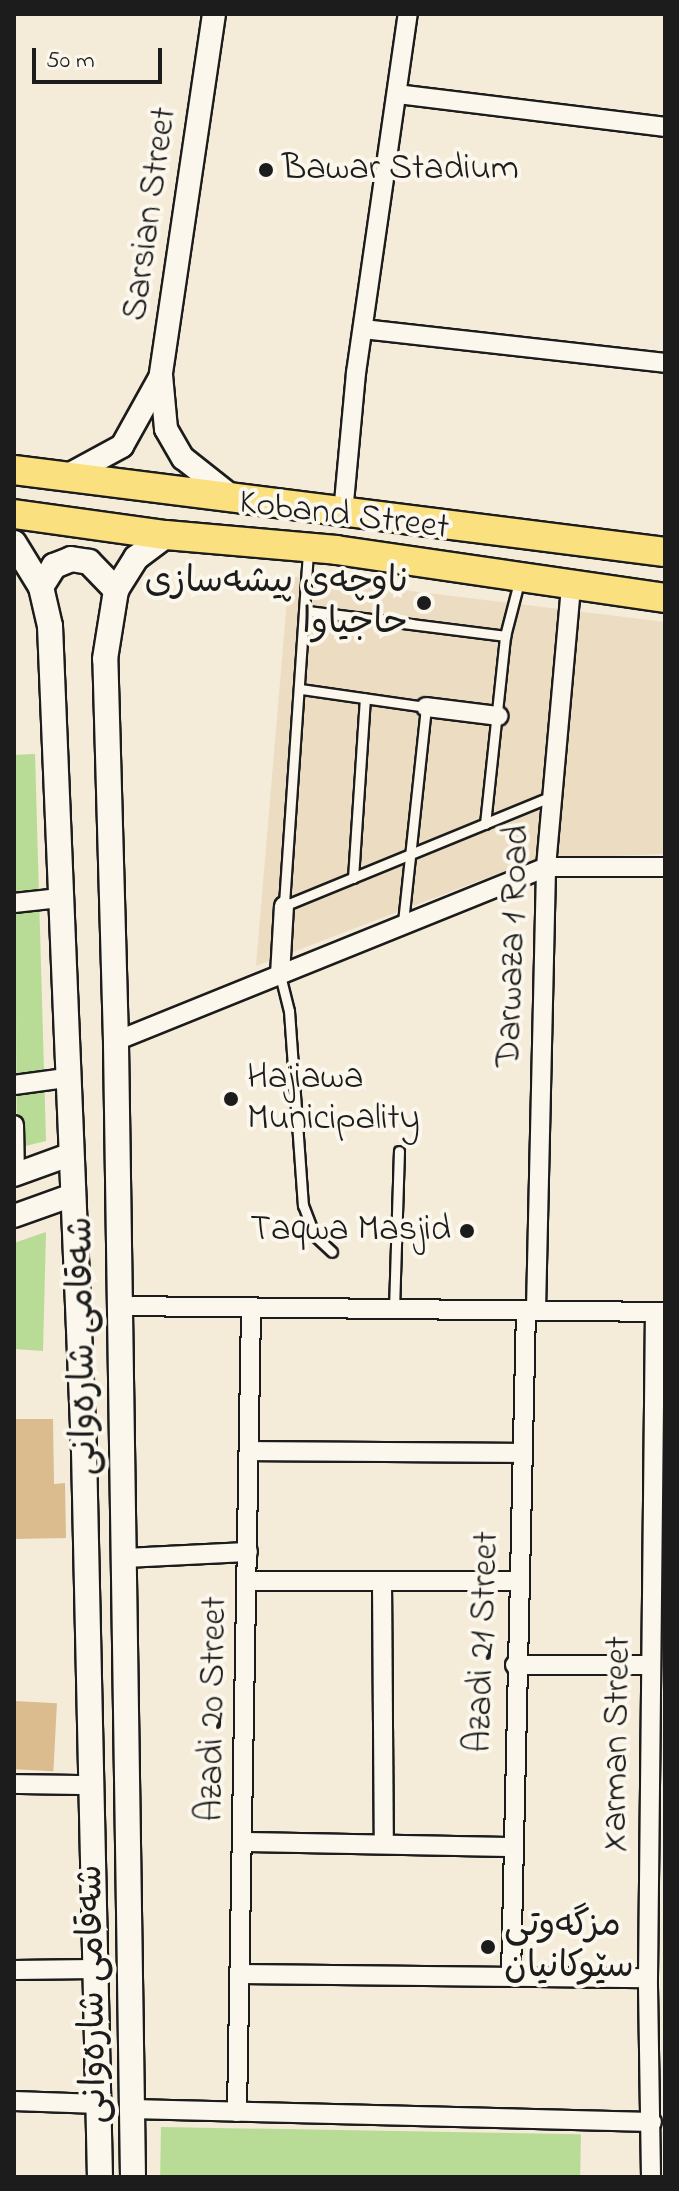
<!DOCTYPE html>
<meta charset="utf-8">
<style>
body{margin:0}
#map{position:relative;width:679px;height:2191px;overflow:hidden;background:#f4ebd9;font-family:"Indie Flower","Playpen Sans Arabic",sans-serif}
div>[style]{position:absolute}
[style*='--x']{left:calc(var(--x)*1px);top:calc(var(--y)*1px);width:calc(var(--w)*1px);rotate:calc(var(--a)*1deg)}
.built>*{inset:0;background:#ecddc2}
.green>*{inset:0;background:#b8db96;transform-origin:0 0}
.building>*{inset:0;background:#dabc8e;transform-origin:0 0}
.roads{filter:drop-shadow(2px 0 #1c1c1c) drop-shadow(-2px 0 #1c1c1c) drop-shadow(0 2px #1c1c1c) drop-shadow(0 -2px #1c1c1c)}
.service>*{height:9px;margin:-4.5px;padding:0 4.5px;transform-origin:4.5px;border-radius:4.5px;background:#fbf7ec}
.minor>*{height:18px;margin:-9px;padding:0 9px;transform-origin:9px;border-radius:9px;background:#fbf7ec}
.tertiary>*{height:22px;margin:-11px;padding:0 11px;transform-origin:11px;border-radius:11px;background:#fbf7ec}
.secondary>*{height:24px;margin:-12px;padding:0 12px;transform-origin:12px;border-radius:12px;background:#fbf7ec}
.primary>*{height:28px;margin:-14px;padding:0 14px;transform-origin:14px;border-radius:14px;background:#fbe080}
.dots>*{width:22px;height:22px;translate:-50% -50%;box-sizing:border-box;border:4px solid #fbf7ec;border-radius:50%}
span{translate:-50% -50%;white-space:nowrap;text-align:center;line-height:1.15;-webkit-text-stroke:8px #fbf7ec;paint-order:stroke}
.poi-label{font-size:36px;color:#1c1c1c}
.left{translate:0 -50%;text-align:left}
.right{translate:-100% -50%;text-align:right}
.street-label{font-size:36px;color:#1c1c1c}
.frame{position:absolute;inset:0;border:16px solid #1c1c1c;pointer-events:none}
.scale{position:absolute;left:32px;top:48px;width:130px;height:36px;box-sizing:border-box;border:4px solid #1c1c1c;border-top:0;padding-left:10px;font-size:24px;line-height:28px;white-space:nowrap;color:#1c1c1c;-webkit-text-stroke:6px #fbf7ec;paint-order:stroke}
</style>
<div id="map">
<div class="built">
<div style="clip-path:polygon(289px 576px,665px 622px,665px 854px,536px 859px,256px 966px)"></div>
</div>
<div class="green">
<div style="clip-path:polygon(35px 754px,46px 1141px,17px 1148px,14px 755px)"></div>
<div style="clip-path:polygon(46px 1232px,43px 1351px,14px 1349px,14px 1243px)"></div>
<div style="left:161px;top:2127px;width:420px;height:50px;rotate:1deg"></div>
</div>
<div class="building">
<div style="clip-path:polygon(14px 1419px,53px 1419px,54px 1484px,65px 1483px,66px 1538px,14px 1539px)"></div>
<div style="left:14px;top:1701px;width:43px;height:68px;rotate:3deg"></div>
</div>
<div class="roads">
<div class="service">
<div style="--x:308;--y:552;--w:355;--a:93.9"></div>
<div style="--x:284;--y:906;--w:290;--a:-22.3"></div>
<div style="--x:308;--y:611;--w:199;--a:7.2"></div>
<div style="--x:301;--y:689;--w:126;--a:8.2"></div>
<div style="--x:426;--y:707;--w:218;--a:96.1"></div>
<div style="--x:485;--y:824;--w:189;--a:-83.9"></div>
<div style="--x:505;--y:636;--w:56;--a:-75.5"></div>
<div style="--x:353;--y:878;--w:180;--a:-86.2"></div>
<div style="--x:280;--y:975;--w:37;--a:76"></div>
<div style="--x:289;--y:1011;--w:195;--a:85.9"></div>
<div style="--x:303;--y:1205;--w:33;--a:69"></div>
<div style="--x:315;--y:1236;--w:23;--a:43"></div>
<div style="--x:394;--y:1309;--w:158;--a:-88.2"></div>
</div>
<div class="minor">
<div style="--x:397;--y:94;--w:270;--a:7"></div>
<div style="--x:363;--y:329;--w:304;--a:6.4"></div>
<div style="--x:343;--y:513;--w:141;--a:-84.7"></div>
<div style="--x:356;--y:373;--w:363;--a:-81.8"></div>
<div style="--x:426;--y:707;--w:73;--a:7.1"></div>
<div style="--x:14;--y:903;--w:46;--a:-6.2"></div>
<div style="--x:280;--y:975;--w:69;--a:-86.7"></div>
<div style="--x:116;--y:1041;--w:464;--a:-22"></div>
<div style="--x:546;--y:867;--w:119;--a:0"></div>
<div style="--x:14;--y:1085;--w:52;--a:-7.7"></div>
<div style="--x:14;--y:1125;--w:50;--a:88.9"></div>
<div style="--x:120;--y:1306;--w:545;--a:0.63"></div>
<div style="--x:536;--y:1310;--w:443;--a:-88.7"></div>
<div style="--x:546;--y:867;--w:283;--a:-84.9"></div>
<div style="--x:249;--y:1451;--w:272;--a:0.4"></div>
<div style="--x:124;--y:1558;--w:124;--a:-2.8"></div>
<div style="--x:247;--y:1581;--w:270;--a:0"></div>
<div style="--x:382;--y:1581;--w:260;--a:89.6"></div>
<div style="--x:515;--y:1665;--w:136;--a:0"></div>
<div style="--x:14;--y:1784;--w:74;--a:0.8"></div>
<div style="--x:244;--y:1842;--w:268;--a:1.1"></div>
<div style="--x:14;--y:1970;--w:80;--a:-0.7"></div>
<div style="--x:241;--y:1974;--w:407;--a:0.6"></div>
<div style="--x:511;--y:1976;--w:666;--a:-88.71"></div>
<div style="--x:14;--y:2101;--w:85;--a:2"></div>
<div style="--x:131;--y:2109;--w:521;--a:1.43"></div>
<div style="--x:237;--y:2112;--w:805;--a:-89"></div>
<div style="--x:651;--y:2177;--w:199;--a:-90.9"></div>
<div style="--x:648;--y:1978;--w:666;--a:-89.4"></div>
</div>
<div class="tertiary">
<div style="--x:214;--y:14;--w:365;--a:98.4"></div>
<div style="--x:161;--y:375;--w:54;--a:84.7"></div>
<div style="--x:166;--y:429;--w:34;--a:60"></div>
<div style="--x:183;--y:458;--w:66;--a:38.3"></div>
<div style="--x:65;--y:477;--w:65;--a:-28.5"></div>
<div style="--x:122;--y:446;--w:80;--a:-60.9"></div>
<div style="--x:14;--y:1175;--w:59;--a:-20"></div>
<div style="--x:14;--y:1216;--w:59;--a:-19.7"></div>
</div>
<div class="secondary">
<div style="--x:14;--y:543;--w:52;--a:58.5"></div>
<div style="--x:41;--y:587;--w:40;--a:77"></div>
<div style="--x:50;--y:626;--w:826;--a:87.64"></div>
<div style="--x:84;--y:1451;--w:726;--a:88.74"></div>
<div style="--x:41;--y:587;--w:25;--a:-58"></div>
<div style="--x:54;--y:566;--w:18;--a:-22"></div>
<div style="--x:71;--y:559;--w:18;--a:9"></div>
<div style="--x:89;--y:562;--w:39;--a:46"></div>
<div style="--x:133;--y:2177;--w:1136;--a:-90.86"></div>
<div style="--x:116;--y:1041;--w:382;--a:-91.6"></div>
<div style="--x:105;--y:659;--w:70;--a:-80.9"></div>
<div style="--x:116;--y:590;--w:38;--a:-58"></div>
<div style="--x:136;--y:558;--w:38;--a:-37"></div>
</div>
<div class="primary">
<div style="--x:14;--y:470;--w:656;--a:7.18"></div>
<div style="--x:14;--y:514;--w:153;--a:7.9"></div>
<div style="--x:166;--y:535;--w:171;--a:5"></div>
<div style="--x:336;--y:550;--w:332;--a:8.3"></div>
</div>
</div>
<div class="dots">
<div style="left:266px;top:170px;background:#1c1c1c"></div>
<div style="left:424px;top:603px;background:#1c1c1c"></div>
<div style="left:231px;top:1099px;background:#1c1c1c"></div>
<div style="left:467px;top:1231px;background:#1c1c1c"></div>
<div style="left:488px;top:1947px;background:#1c1c1c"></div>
</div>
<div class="poi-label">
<span class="left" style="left:282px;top:170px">Bawar Stadium</span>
<span class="right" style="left:408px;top:603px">ناوچەی پیشەسازی<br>حاجیاوا</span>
<span class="left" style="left:247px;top:1099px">Hajiawa<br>Municipality</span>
<span class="right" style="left:451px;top:1231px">Taqwa Masjid</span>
<span class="left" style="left:504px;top:1947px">مزگەوتی<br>سێوکانیان</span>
</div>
<div class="street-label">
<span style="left:151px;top:214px;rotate:-82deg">Sarsian Street</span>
<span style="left:344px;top:516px;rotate:7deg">Koband Street</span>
<span style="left:514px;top:946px;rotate:-88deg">Darwaza 1 Road</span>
<span style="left:84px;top:1346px;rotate:-91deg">شەقامی شارەوانی</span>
<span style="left:484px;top:1642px;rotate:-88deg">Azadi 21 Street</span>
<span style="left:214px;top:1709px;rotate:-89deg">Azadi 20 Street</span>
<span style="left:618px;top:1744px;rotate:-89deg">Xarman Street</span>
<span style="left:94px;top:1994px;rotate:-91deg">شەقامی شارەوانی</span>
</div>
<div class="frame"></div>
<div class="scale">50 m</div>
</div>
